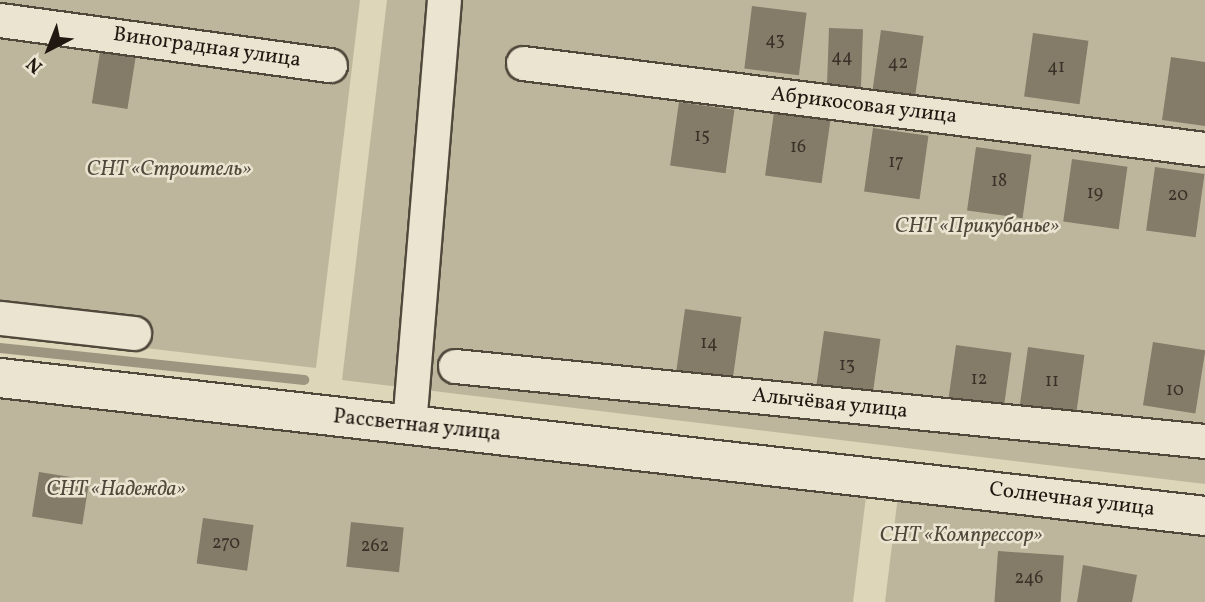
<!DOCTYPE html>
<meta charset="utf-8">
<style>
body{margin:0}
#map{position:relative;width:1205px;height:602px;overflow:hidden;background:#ded6b8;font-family:Vollkorn,serif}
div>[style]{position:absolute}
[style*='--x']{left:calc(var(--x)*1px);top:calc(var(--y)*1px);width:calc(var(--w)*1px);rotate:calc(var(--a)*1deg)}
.green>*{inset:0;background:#beb69c}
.stream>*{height:10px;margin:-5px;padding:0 5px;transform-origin:5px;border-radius:5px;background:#9e9580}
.building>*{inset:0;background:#847b68;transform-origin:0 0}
.roads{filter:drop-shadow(2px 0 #51483c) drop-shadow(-2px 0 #51483c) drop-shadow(0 2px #51483c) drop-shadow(0 -2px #51483c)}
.minor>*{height:33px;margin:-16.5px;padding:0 16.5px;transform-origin:16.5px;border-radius:16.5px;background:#eae4d1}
.tertiary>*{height:38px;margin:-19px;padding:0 19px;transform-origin:19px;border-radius:19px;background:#eae4d1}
span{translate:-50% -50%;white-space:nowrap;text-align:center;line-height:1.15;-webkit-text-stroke:5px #eae4d1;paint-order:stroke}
.number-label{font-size:18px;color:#3a3128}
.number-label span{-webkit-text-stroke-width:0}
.street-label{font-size:21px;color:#221812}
.park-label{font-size:21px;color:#51473b;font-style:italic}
.north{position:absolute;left:14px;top:14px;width:70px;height:70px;-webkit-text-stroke:5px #eae4d1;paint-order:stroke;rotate:222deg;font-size:19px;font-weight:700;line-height:28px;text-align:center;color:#221812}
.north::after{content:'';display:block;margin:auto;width:24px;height:32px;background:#221812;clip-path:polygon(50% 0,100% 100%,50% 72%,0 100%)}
</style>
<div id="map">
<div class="green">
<div style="clip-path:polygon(0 0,360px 0,316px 368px,0 331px)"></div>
<div style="clip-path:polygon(387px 0,1205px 0,1205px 484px,342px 380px)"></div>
<div style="clip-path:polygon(0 365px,870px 464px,853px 602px,0 602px)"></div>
<div style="clip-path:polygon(902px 463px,1205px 499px,1205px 602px,885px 602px)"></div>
</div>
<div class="stream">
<div style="--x:0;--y:348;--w:306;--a:6"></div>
</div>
<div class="building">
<div style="left:752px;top:6px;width:55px;height:63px;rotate:7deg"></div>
<div style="left:829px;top:28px;width:34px;height:59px;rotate:2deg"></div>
<div style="left:881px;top:30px;width:43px;height:63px;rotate:8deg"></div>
<div style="left:1033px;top:33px;width:56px;height:64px;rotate:8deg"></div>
<div style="left:100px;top:52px;width:36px;height:52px;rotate:9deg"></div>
<div style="clip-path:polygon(1171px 57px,1205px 62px,1205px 126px,1162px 120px)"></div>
<div style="left:679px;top:102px;width:56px;height:64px;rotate:8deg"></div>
<div style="left:774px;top:112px;width:57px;height:64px;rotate:8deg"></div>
<div style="left:873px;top:128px;width:56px;height:64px;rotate:8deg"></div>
<div style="left:976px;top:147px;width:56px;height:64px;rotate:8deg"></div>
<div style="left:1072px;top:159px;width:56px;height:63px;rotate:8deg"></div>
<div style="left:1155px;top:167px;width:50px;height:64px;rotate:8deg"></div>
<div style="left:685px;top:309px;width:57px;height:64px;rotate:8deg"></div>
<div style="left:824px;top:331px;width:57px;height:63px;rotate:8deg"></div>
<div style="left:1153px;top:342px;width:53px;height:64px;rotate:9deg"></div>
<div style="left:956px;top:345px;width:56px;height:64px;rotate:8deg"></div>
<div style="left:1028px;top:347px;width:57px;height:64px;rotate:8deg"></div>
<div style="left:39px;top:472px;width:51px;height:45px;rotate:9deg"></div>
<div style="left:203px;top:518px;width:51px;height:46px;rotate:8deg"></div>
<div style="left:351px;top:522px;width:53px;height:45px;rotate:6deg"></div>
<div style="left:998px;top:551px;width:66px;height:51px;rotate:4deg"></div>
<div style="clip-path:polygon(1083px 565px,1137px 575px,1132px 602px,1077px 602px)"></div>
</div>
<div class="roads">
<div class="minor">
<div style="--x:0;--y:20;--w:333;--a:7.8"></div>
<div style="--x:523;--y:63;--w:687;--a:7.19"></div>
<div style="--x:0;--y:318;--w:135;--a:6.4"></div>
<div style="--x:455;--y:366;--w:754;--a:5.71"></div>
<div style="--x:409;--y:425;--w:426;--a:-85.3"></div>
</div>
<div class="tertiary">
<div style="--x:0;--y:378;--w:1213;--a:6.53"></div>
</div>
</div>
<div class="number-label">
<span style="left:775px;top:41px">43</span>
<span style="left:842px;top:58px">44</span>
<span style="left:898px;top:64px">42</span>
<span style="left:1056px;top:68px">41</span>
<span style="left:702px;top:137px">15</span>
<span style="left:798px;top:148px">16</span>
<span style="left:896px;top:163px">17</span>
<span style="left:999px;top:182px">18</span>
<span style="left:1095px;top:194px">19</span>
<span style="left:1178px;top:196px">20</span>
<span style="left:709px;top:344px">14</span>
<span style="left:847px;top:366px">13</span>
<span style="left:979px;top:380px">12</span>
<span style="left:1052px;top:382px">11</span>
<span style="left:1175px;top:391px">10</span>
<span style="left:226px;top:544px">270</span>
<span style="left:375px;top:547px">262</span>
<span style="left:1029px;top:579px">246</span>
</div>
<div class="street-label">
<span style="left:207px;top:48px;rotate:8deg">Виноградная улица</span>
<span style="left:864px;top:106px;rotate:7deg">Абрикосовая улица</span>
<span style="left:830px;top:404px;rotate:6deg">Алычёвая улица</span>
<span style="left:417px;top:426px;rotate:6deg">Рассветная улица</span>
<span style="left:1072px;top:500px;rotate:7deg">Солнечная улица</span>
</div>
<div class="park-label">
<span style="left:169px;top:170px">СНТ «Строитель»</span>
<span style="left:977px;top:227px">СНТ «Прикубанье»</span>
<span style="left:116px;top:490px">СНТ «Надежда»</span>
<span style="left:961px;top:536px">СНТ «Компрессор»</span>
</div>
<div class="north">N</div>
</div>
